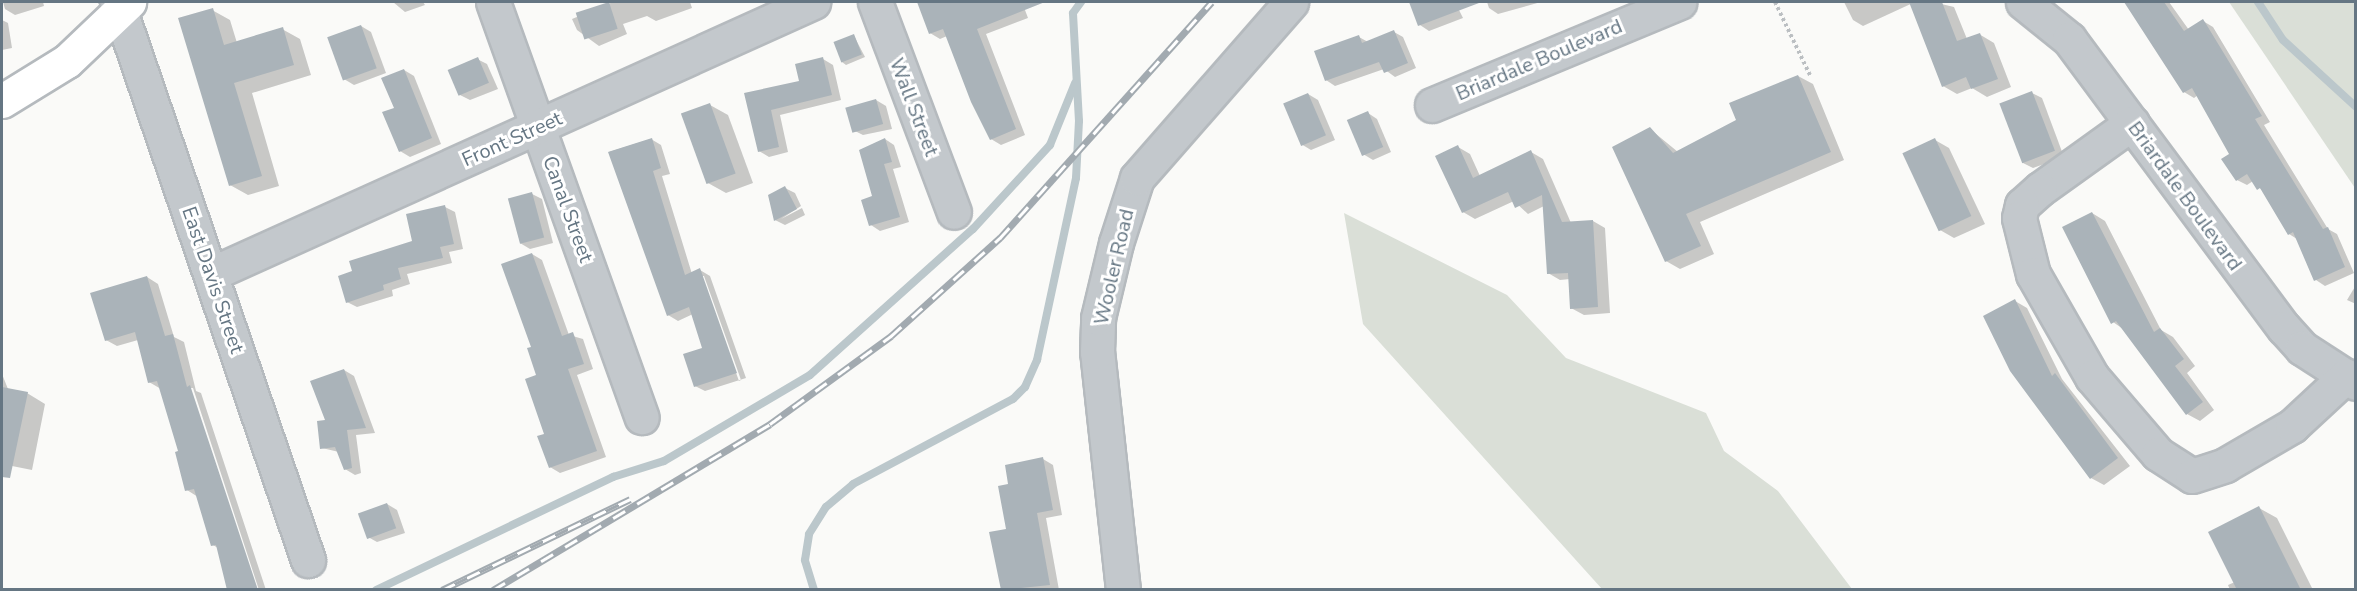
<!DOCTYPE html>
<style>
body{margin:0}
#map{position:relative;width:2357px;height:591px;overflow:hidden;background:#fafaf8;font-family:"Nunito Sans",sans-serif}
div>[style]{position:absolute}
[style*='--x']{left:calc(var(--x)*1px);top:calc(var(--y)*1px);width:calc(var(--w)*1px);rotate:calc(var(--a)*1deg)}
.green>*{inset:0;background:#dadfd7}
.shadow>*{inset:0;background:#0003}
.stream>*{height:8px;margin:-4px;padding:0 4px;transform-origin:4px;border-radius:4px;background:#bbc7cb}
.building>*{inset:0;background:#aab3b9;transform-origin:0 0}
.path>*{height:4px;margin-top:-2px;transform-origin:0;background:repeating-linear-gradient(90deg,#bbbfc2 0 3px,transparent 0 6px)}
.roads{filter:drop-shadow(2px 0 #b5babe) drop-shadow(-2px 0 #b5babe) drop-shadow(0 2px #b5babe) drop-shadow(0 -2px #b5babe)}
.minor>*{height:33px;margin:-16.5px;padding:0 16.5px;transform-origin:16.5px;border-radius:16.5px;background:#c3c8cc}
.major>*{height:33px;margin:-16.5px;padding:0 16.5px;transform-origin:16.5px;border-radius:16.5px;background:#fff}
.rail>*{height:7px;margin-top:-3.5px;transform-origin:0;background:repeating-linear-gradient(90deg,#fff 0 14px,#a2aab0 0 28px);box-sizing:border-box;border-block:2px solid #a2aab0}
span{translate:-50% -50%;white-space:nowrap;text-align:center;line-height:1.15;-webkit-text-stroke:6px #fff;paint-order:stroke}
.street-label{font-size:20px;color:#657683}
.frame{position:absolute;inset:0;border:3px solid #657683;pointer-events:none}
</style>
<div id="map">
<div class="green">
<div style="clip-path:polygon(2229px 2px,2355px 2px,2355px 188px)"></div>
<div style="clip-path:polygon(1344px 213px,1507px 295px,1566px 358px,1706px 413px,1724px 451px,1778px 491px,1852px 589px,1602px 589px,1363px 324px)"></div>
</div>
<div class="shadow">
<div style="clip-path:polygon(3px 2px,43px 2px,44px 6px,15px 15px,5px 9px)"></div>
<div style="clip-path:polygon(393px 2px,423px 2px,425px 5px,405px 12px)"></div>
<div style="clip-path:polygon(613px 2px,690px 2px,692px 8px,656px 21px,647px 16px,623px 24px,627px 34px,599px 46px,577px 30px,572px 19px)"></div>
<div style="clip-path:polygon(925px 2px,1022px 2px,1028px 18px,986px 34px,1025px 135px,1001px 145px,991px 139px,947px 36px,940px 39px,930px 33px,919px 4px)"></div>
<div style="clip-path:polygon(1411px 2px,1455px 2px,1463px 18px,1429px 31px,1420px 25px)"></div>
<div style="clip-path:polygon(1487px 2px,1541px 2px,1498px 14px,1489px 8px)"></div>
<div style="clip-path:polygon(1844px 2px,1915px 2px,1863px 26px,1853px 20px)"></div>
<div style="clip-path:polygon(1933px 2px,1954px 7px,1967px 39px,1979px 34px,1994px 43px,2011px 87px,1987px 97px,1972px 88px,1957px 94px,1943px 86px,1913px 9px)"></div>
<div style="clip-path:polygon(2125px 2px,2169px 2px,2189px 30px,2203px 21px,2213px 27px,2270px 122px,2264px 125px,2328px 229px,2337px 234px,2354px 273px,2325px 286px,2316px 280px,2297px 239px,2289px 234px,2265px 193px,2253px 181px,2247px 185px,2237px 180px,2231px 154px,2198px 95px,2194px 98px,2184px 92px)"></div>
<div style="clip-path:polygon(212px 10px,230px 20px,237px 43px,282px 29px,300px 39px,311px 75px,252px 93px,279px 186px,248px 195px,230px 185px)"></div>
<div style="clip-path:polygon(2px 20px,8px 23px,12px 48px,2px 50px)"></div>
<div style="clip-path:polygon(361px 26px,371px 32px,386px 73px,354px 85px,344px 79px)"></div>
<div style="clip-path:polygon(1394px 32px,1403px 37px,1416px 68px,1395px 77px,1384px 69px,1335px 86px,1326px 80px,1359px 37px,1368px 42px)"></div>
<div style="clip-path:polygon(854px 36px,865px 57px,846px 65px,842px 62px)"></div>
<div style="clip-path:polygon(477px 59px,487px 64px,498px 89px,470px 100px,460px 95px)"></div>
<div style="clip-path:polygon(823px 59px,833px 65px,841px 100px,780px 115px,788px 152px,769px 157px,759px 151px,746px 94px,801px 82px)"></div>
<div style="clip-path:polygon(404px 70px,414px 76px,441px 144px,410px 157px,400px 151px,396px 109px)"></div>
<div style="clip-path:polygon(1798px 76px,1813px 84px,1844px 160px,1700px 222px,1714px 254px,1680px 269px,1666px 261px,1650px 129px,1678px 152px,1738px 121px)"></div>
<div style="clip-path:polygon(2032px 93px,2042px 98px,2064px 157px,2033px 168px,2023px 163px)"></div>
<div style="clip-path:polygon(1308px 94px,1318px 100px,1335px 140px,1311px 150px,1301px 144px)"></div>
<div style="clip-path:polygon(876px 100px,886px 106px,892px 129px,863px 135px,853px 130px)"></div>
<div style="clip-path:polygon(710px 105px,728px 115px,753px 183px,726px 193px,708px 183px)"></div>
<div style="clip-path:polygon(1368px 113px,1377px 119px,1391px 152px,1373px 160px,1363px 154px)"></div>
<div style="clip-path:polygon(evenodd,651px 139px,661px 145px,670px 174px,662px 176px,692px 274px,700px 270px,710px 276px,746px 378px,705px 391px,695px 386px,704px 349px,693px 314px,678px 321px,668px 315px,609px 152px,651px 139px,701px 276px,704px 276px,741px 380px,739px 381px,701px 276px)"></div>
<div style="clip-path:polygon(885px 139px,894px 145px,901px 167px,893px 169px,909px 222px,880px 231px,871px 225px)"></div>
<div style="clip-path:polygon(1935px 140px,1949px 148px,1985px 224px,1954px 238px,1940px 230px)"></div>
<div style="clip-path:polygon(1458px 147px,1470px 154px,1480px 176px,1531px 152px,1543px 159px,1571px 223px,1593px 221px,1605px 228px,1610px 313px,1584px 315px,1571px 308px,1570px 279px,1560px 280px,1548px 273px,1544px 206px,1528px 214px,1514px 201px,1475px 219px,1463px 212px)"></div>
<div style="clip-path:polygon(785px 188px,795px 193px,801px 206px,781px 219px,802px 208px,805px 215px,785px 225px,775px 220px)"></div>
<div style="clip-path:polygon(532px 194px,542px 199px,553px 243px,530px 249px,520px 243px)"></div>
<div style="clip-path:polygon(445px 207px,455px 212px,463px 249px,449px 252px,452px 263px,407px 274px,410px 284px,392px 290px,393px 296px,357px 307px,347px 302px,414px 242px)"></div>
<div style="clip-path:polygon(2092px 213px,2105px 221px,2161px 330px,2173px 337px,2195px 366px,2187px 373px,2214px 410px,2200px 421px,2187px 414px,2123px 329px,2113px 322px)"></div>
<div style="clip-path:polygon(532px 254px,542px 260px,569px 335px,583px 339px,593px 369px,577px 375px,606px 457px,560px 473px,550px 467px,533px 348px)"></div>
<div style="clip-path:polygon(147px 277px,158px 284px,174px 337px,184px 342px,196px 391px,201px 393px,266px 590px,259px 590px,193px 388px,190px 388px,218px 548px,213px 545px,198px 497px,187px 490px,180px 452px,161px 389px,149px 382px,138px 340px,117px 346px,106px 340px)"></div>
<div style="clip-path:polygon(2356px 285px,2356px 304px,2347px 300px)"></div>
<div style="clip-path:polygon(2015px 301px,2027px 308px,2062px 379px,2130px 466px,2104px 485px,2091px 478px)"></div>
<div style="clip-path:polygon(344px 370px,354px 376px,375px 433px,356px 435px,361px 473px,355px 475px,345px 469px,339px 452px,322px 448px)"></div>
<div style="clip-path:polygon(2px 374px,8px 389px,27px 393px,45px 404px,32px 470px,2px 464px)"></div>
<div style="clip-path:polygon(1043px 459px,1053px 465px,1062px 515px,1046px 518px,1059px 590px,1002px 590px,1010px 485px)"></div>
<div style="clip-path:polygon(387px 504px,397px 510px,405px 533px,377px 542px,368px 537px)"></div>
<div style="clip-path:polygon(2259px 508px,2277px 518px,2313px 590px,2230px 590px,2228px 585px,2235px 582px)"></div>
</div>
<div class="stream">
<div style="--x:2258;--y:2;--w:45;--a:56.7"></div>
<div style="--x:2283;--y:40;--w:99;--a:42.5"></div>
<div style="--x:376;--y:590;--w:263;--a:-25.5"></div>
<div style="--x:613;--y:477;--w:53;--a:-17.4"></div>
<div style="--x:664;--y:461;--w:169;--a:-30.5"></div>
<div style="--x:810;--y:375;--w:219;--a:-41.9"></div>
<div style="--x:973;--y:229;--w:114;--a:-47.5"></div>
<div style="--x:1050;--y:145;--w:67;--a:-68"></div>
<div style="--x:814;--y:590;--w:31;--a:-107"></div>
<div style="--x:805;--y:560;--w:26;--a:-81"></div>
<div style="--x:809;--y:534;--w:32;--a:-58"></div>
<div style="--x:826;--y:507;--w:35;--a:-40"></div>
<div style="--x:853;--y:484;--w:181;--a:-28"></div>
<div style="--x:1013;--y:399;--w:17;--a:-45"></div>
<div style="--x:1025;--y:387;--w:30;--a:-66"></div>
<div style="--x:1037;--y:360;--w:186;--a:-77.9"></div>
<div style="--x:1076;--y:178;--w:57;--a:-87"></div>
<div style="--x:1079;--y:121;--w:108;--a:-93.2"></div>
<div style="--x:1073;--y:13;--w:14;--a:-54"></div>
</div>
<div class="building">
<div style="left:609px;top:2px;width:28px;height:35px;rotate:72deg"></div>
<div style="clip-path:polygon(917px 2px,1045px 2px,977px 29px,1016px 129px,990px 140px,971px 102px,943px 29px,929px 34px)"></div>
<div style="clip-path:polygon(1409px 2px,1479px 2px,1479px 3px,1418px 26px)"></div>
<div style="clip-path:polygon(1909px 2px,1942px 2px,1957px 41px,1980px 33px,1998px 79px,1971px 89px,1966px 77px,1942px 87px)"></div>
<div style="clip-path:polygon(2124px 2px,2164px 2px,2184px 31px,2203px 19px,2262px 116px,2255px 119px,2323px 229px,2328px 227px,2345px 267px,2314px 281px,2293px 232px,2288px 235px,2260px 188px,2257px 190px,2247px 174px,2236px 181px,2221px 159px,2229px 154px,2192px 88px,2183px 93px)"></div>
<div style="clip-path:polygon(213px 8px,224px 45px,283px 27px,294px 65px,234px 83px,262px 176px,229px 186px,178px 18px)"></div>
<div style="left:361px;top:25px;width:46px;height:36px;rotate:70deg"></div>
<div style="clip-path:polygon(1394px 30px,1408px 63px,1384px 73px,1379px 62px,1325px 81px,1314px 51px,1359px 35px,1362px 43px)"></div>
<div style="left:854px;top:34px;width:22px;height:22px;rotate:69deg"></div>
<div style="left:478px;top:57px;width:28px;height:33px;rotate:67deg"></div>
<div style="clip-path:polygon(823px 57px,832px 95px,771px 110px,779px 147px,758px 152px,744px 93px,799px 81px,795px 64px)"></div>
<div style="clip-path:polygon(404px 69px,432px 138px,399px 152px,382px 112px,394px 108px,381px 78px)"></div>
<div style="clip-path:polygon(1798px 75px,1831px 152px,1686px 214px,1701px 246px,1665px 262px,1612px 147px,1650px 127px,1673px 153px,1736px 120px,1729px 103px)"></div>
<div style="left:2032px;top:91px;width:64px;height:35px;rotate:69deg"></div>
<div style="left:1308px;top:93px;width:46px;height:27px;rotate:67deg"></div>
<div style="left:876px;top:99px;width:26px;height:32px;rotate:74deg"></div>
<div style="left:710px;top:103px;width:75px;height:31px;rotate:70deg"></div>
<div style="left:1368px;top:111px;width:39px;height:23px;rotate:67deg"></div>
<div style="clip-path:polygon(652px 138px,661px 168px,653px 171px,685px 275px,700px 268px,737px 373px,694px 387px,683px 354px,702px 348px,689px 307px,667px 316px,608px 152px)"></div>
<div style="clip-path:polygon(885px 138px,892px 162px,884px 164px,900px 217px,869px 226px,861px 200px,872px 196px,859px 150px)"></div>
<div style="left:1935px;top:138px;width:86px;height:36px;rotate:65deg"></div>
<div style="clip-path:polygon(1458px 145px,1473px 178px,1531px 150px,1562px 222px,1593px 220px,1598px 307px,1570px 309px,1568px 273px,1547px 274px,1542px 195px,1515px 208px,1508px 192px,1462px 213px,1435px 156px)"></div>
<div style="clip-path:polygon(785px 186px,797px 209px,774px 221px,768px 195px)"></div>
<div style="left:532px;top:192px;width:47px;height:25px;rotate:75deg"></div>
<div style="clip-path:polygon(445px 205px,454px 244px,440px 247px,443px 258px,398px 268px,401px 279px,383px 285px,384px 290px,346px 303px,338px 276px,352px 271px,349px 261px,412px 241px,406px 214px)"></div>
<div style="clip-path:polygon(2092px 212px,2154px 332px,2160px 328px,2184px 359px,2175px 366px,2203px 402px,2186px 415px,2116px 321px,2111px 324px,2062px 227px)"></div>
<div style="clip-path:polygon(532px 253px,562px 336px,573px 332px,584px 364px,568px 369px,597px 451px,549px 468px,537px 436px,544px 434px,525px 379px,536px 375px,527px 348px,531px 347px,501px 264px)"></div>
<div style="clip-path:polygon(147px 276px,165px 336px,173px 334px,187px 387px,190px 385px,258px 590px,227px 590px,216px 545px,211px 546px,194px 489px,185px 491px,175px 452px,178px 451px,157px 381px,148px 383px,135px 332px,105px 341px,90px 293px)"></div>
<div style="clip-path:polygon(2015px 299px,2052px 376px,2055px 373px,2118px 458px,2090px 479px,2010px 371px,1983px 316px)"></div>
<div style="clip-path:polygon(344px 369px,366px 428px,347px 430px,352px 468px,344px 470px,335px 447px,320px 449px,317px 421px,325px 420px,310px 381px)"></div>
<div style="clip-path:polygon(2px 387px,28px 392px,10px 478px,2px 477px)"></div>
<div style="clip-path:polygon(1043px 457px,1053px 510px,1037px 513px,1050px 585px,1001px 590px,989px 532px,1006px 529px,998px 486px,1008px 484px,1005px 465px)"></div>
<div style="left:387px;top:503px;width:27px;height:31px;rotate:70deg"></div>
<div style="clip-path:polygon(2259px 506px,2301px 590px,2237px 590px,2208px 532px)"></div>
</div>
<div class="path">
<div style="--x:1775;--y:2;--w:81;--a:64.4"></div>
</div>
<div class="roads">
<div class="minor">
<div style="--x:117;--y:2;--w:590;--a:71.1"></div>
<div style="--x:493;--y:2;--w:441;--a:70.3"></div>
<div style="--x:875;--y:2;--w:224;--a:69.4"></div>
<div style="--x:2023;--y:2;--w:59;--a:38.8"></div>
<div style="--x:2069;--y:39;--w:360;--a:53.4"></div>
<div style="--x:2284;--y:328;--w:27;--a:48"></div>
<div style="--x:2302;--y:348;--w:64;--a:32.9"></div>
<div style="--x:1432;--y:105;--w:268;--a:-22.6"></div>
<div style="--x:2132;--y:123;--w:113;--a:144.3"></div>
<div style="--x:2040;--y:189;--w:24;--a:138"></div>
<div style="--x:2022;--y:205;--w:13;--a:103"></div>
<div style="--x:2019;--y:218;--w:58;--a:76"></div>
<div style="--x:2033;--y:274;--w:119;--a:60.2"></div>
<div style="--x:2092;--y:377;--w:101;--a:49.4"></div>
<div style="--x:2158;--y:454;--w:40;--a:32.9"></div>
<div style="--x:2192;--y:476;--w:35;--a:-18"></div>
<div style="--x:2225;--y:465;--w:78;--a:-30.2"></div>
<div style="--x:2292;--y:426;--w:74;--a:-42.8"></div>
<div style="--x:211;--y:274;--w:661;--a:-24.31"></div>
<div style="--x:1123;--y:590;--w:239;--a:-96.2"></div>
<div style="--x:1097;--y:352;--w:34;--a:-88"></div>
<div style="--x:1098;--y:318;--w:77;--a:-76.5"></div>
<div style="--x:1116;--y:243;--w:68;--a:-72.1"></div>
<div style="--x:1137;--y:178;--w:234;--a:-48.8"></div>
</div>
<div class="major">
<div style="--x:2;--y:101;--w:76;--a:-31.6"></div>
<div style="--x:67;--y:61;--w:86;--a:-43.6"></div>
</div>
</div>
<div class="rail">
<div style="--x:442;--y:590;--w:209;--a:-25.8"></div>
<div style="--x:493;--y:590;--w:323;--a:-30.9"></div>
<div style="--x:770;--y:424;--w:150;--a:-36"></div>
<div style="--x:891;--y:336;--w:147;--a:-42"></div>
<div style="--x:1000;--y:238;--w:317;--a:-48.1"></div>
</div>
<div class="street-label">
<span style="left:1539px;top:60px;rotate:-23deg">Briardale Boulevard</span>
<span style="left:914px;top:107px;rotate:69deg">Wall Street</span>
<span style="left:512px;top:139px;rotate:-24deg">Front Street</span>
<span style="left:2185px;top:196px;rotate:54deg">Briardale Boulevard</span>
<span style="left:568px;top:209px;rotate:70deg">Canal Street</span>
<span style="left:1114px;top:267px;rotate:-77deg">Wooler Road</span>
<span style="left:213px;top:280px;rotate:71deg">East Davis Street</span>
</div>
<div class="frame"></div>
</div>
